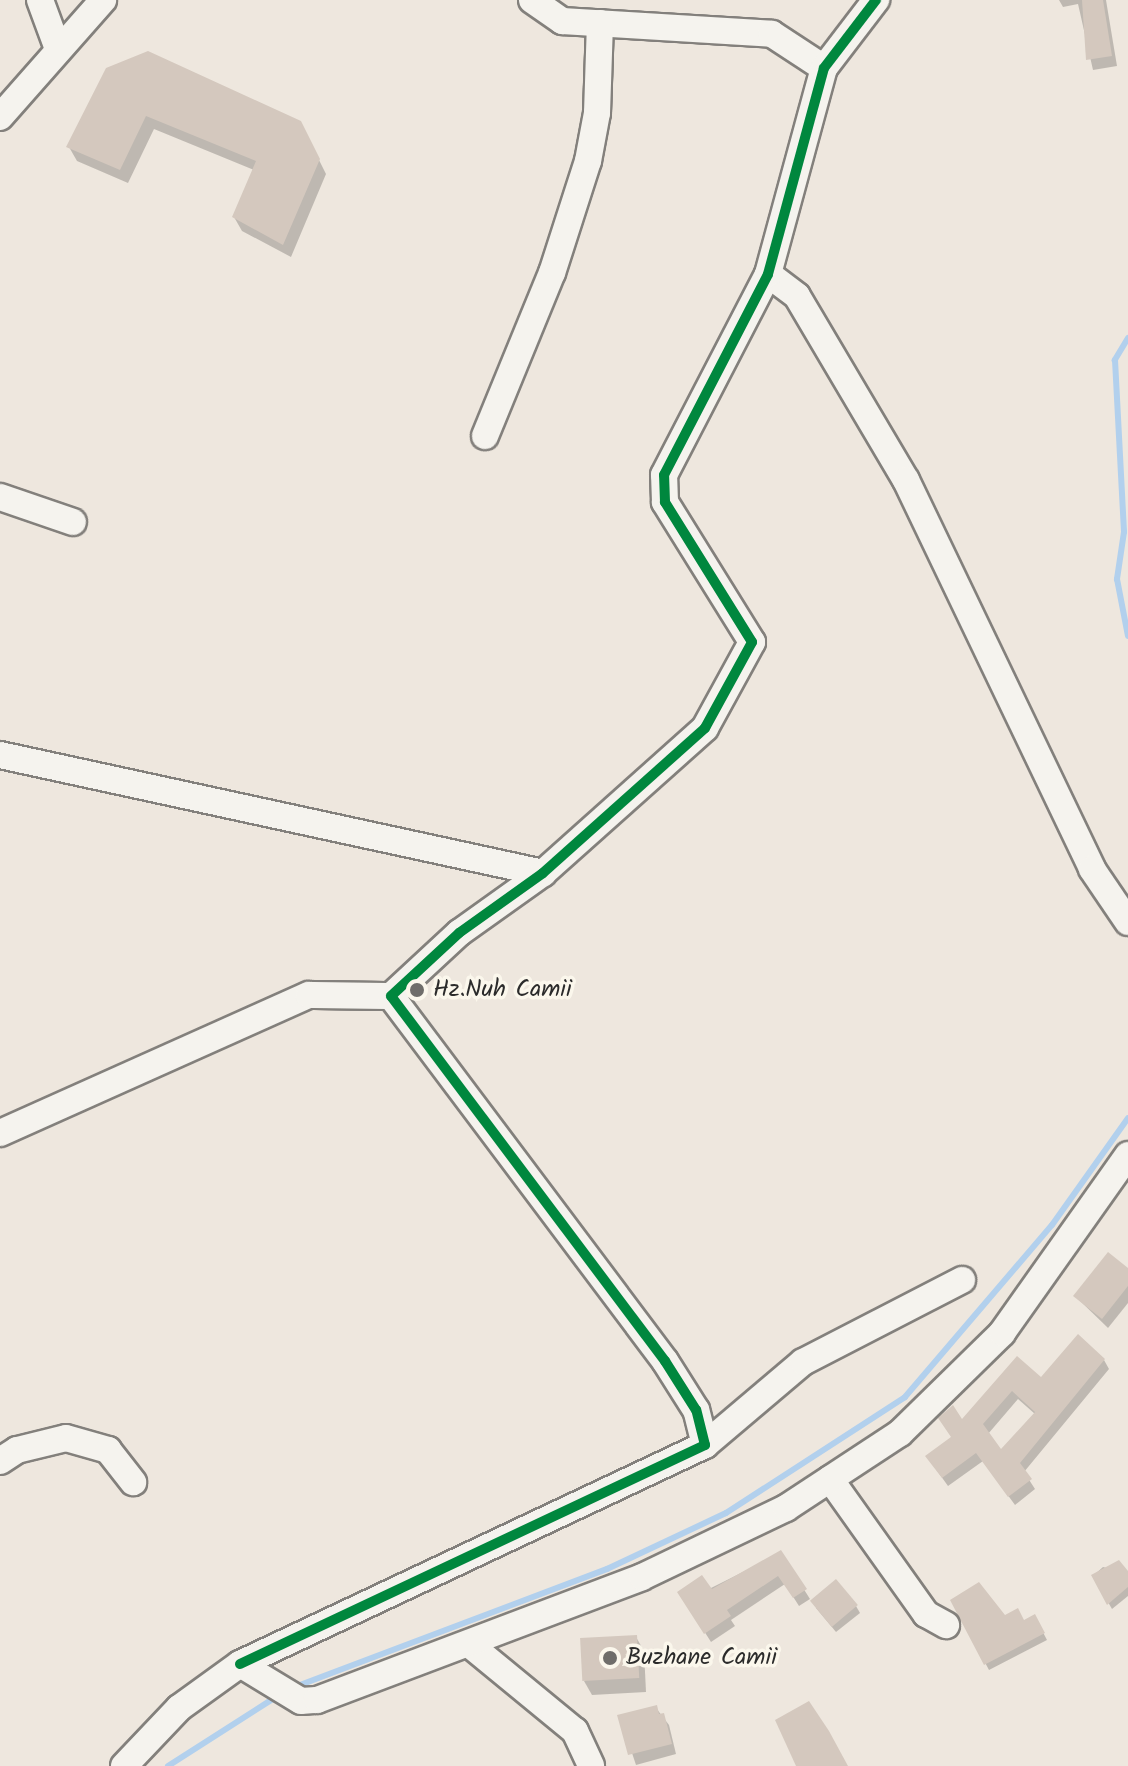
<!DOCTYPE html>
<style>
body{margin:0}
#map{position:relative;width:1128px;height:1766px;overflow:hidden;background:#eee7de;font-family:Kalam,sans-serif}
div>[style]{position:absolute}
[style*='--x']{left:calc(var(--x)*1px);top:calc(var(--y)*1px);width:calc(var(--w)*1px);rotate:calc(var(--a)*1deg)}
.shadow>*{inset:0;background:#0003}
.stream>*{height:6px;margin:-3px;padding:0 3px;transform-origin:3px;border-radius:3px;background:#b2d0ed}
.building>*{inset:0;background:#d4c8be;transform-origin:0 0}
.roads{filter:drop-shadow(2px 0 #83807c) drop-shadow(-2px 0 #83807c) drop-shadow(0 2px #83807c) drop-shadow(0 -2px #83807c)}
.minor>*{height:26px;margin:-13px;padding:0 13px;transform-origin:13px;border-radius:13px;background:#f5f3ee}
.cycleway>*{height:10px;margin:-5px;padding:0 5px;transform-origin:5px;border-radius:5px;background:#00873e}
.dots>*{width:22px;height:22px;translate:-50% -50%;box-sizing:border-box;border:4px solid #fbf7ec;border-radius:50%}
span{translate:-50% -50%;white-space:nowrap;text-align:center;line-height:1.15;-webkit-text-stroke:7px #fbf7ec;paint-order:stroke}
.poi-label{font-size:24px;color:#2b2b2b}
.left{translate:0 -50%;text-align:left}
</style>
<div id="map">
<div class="shadow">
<div style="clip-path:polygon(1059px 0,1106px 0,1117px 66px,1093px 70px,1078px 4px,1063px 7px)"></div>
<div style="clip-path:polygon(148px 54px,308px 138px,326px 174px,291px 257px,242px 231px,234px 217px,254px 170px,154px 129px,128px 183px,77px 161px,69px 147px)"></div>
<div style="clip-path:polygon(1128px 1271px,1128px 1303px,1108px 1328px,1075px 1296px)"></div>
<div style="clip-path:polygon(evenodd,1017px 1358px,1041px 1380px,1104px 1360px,1109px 1369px,1024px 1472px,1035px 1489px,1015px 1505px,983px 1461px,948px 1486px,933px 1465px,961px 1422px,1017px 1358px,1018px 1399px,1035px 1414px,1001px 1453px,988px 1434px,1018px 1399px)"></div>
<div style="clip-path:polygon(781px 1553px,810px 1599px,799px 1606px,785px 1584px,731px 1620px,735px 1626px,711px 1642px,685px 1601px)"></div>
<div style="clip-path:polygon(1103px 1567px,1128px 1574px,1128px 1596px,1112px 1609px,1093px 1576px)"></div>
<div style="clip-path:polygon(952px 1601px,1023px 1623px,1035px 1617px,1047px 1640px,989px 1670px)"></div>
<div style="clip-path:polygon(856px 1606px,860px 1613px,836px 1632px,816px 1608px)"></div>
<div style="clip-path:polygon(636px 1637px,644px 1651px,646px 1692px,592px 1695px,584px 1681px)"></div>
<div style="clip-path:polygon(656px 1708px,669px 1725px,676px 1754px,636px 1765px,620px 1717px)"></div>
</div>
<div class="stream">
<div style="--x:1128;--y:338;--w:26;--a:121"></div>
<div style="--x:1115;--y:360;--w:172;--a:87"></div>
<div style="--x:1124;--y:532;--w:48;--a:98.5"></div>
<div style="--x:1117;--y:579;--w:58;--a:79.1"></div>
<div style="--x:292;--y:1688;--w:337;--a:-20.7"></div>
<div style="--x:607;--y:1569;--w:132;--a:-25.2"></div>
<div style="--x:726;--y:1513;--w:213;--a:-32.9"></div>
<div style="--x:905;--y:1397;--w:226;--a:-49.5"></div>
<div style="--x:1052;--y:1225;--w:131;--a:-54.6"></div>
<div style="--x:168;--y:1766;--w:132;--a:-32.6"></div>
</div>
<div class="building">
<div style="clip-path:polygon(1082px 0,1103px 0,1112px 56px,1086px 60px)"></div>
<div style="clip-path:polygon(148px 51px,301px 121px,320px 159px,283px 245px,232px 217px,256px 161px,146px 116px,120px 170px,66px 147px,106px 68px)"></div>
<div style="clip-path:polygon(1108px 1252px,1128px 1268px,1128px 1286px,1102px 1319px,1073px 1296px)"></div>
<div style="clip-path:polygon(evenodd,1078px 1334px,1105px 1359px,1020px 1463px,1032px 1479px,1008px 1497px,976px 1453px,942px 1478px,925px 1456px,951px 1437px,938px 1418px,953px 1405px,962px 1419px,1017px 1356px,1041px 1377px,1078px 1334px,1012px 1391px,1035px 1412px,1001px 1449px,983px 1424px,1012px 1391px)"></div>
<div style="clip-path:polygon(781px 1550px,807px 1589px,793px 1598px,778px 1576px,727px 1610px,731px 1616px,704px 1634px,677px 1592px,702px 1575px,712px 1589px)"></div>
<div style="clip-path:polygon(1119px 1560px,1128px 1571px,1128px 1587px,1107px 1605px,1091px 1575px)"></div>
<div style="left:836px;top:1579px;width:34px;height:34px;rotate:50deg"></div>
<div style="clip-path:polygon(979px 1582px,1005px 1615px,1018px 1608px,1024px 1620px,1035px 1614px,1045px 1633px,984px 1665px,950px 1600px)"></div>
<div style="left:637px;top:1635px;width:43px;height:57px;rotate:87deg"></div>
<div style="clip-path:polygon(809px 1701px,829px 1731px,848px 1766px,796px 1766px,775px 1720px)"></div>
<div style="clip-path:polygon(657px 1705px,659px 1714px,664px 1713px,672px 1744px,628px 1755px,617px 1715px)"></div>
</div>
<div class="roads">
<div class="minor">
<div style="--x:40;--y:0;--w:52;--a:69.8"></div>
<div style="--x:532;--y:0;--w:37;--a:35"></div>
<div style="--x:562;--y:21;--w:210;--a:3.5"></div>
<div style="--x:772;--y:34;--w:62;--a:33.2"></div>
<div style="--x:0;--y:117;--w:156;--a:-48.6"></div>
<div style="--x:768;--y:274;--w:36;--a:37"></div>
<div style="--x:797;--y:296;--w:214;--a:59.4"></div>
<div style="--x:906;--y:480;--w:431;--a:64.4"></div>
<div style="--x:1092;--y:869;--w:64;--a:55.8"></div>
<div style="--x:485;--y:436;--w:176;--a:-67.7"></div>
<div style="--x:552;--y:273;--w:118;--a:-72.2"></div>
<div style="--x:588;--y:161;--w:49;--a:-79.4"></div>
<div style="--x:597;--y:113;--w:90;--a:-88.1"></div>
<div style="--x:0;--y:497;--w:77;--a:18.9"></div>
<div style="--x:0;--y:755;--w:556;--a:12.26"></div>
<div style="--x:0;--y:1133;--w:338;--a:-24.1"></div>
<div style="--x:309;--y:995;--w:82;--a:0.7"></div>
<div style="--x:705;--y:1445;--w:128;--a:-40.3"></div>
<div style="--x:803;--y:1362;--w:179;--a:-27.3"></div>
<div style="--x:0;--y:1461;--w:20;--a:-33"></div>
<div style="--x:17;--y:1450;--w:50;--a:-13.8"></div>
<div style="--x:66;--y:1438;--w:44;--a:15.9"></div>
<div style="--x:108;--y:1450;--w:41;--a:52"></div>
<div style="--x:830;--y:1479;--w:166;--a:54.6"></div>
<div style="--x:926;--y:1614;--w:23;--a:29"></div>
<div style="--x:469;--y:1644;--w:137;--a:39.4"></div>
<div style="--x:575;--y:1731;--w:38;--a:65"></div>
<div style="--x:240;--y:1664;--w:514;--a:-25.22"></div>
<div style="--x:705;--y:1445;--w:36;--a:-104"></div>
<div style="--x:696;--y:1410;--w:58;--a:-122.3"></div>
<div style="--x:665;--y:1361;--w:456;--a:-126.9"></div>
<div style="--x:391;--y:996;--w:93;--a:-42.8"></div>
<div style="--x:459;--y:933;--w:103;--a:-35.5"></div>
<div style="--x:543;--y:873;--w:217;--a:-41.8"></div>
<div style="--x:705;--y:728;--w:98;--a:-61.3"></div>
<div style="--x:752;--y:642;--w:165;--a:-121.9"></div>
<div style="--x:665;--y:502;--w:27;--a:-92"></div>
<div style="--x:664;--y:475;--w:226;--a:-62.6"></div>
<div style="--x:768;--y:274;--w:213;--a:-74.8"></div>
<div style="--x:824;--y:68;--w:86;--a:-52.6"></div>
<div style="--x:124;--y:1766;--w:80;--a:-46.5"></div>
<div style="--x:179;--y:1708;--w:75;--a:-35.8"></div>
<div style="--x:240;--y:1664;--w:71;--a:31.2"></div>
<div style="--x:301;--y:1701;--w:16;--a:-4"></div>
<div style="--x:317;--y:1700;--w:347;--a:-20.7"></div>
<div style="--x:642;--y:1577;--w:160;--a:-25.6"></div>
<div style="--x:786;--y:1508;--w:136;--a:-33.3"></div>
<div style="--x:900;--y:1433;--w:143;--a:-44.4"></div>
<div style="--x:1002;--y:1333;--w:218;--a:-54.7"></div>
</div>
</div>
<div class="cycleway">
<div style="--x:240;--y:1664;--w:514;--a:-25.22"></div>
<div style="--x:705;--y:1445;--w:36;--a:-104"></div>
<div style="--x:696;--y:1410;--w:58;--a:-122.3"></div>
<div style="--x:665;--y:1361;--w:456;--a:-126.9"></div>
<div style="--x:391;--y:996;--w:93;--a:-42.8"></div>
<div style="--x:459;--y:933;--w:103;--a:-35.5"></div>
<div style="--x:543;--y:873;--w:217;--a:-41.8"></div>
<div style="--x:705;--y:728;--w:98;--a:-61.3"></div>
<div style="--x:752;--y:642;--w:165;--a:-121.9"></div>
<div style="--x:665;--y:502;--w:27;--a:-92"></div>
<div style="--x:664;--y:475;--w:226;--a:-62.6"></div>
<div style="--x:768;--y:274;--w:213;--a:-74.8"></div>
<div style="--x:824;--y:68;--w:86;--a:-52.6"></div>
</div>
<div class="dots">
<div style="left:417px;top:990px;background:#6f6d6a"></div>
<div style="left:610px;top:1658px;background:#6f6d6a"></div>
</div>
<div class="poi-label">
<span class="left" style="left:433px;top:990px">Hz.Nuh Camii</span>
<span class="left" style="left:626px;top:1658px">Buzhane Camii</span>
</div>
</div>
